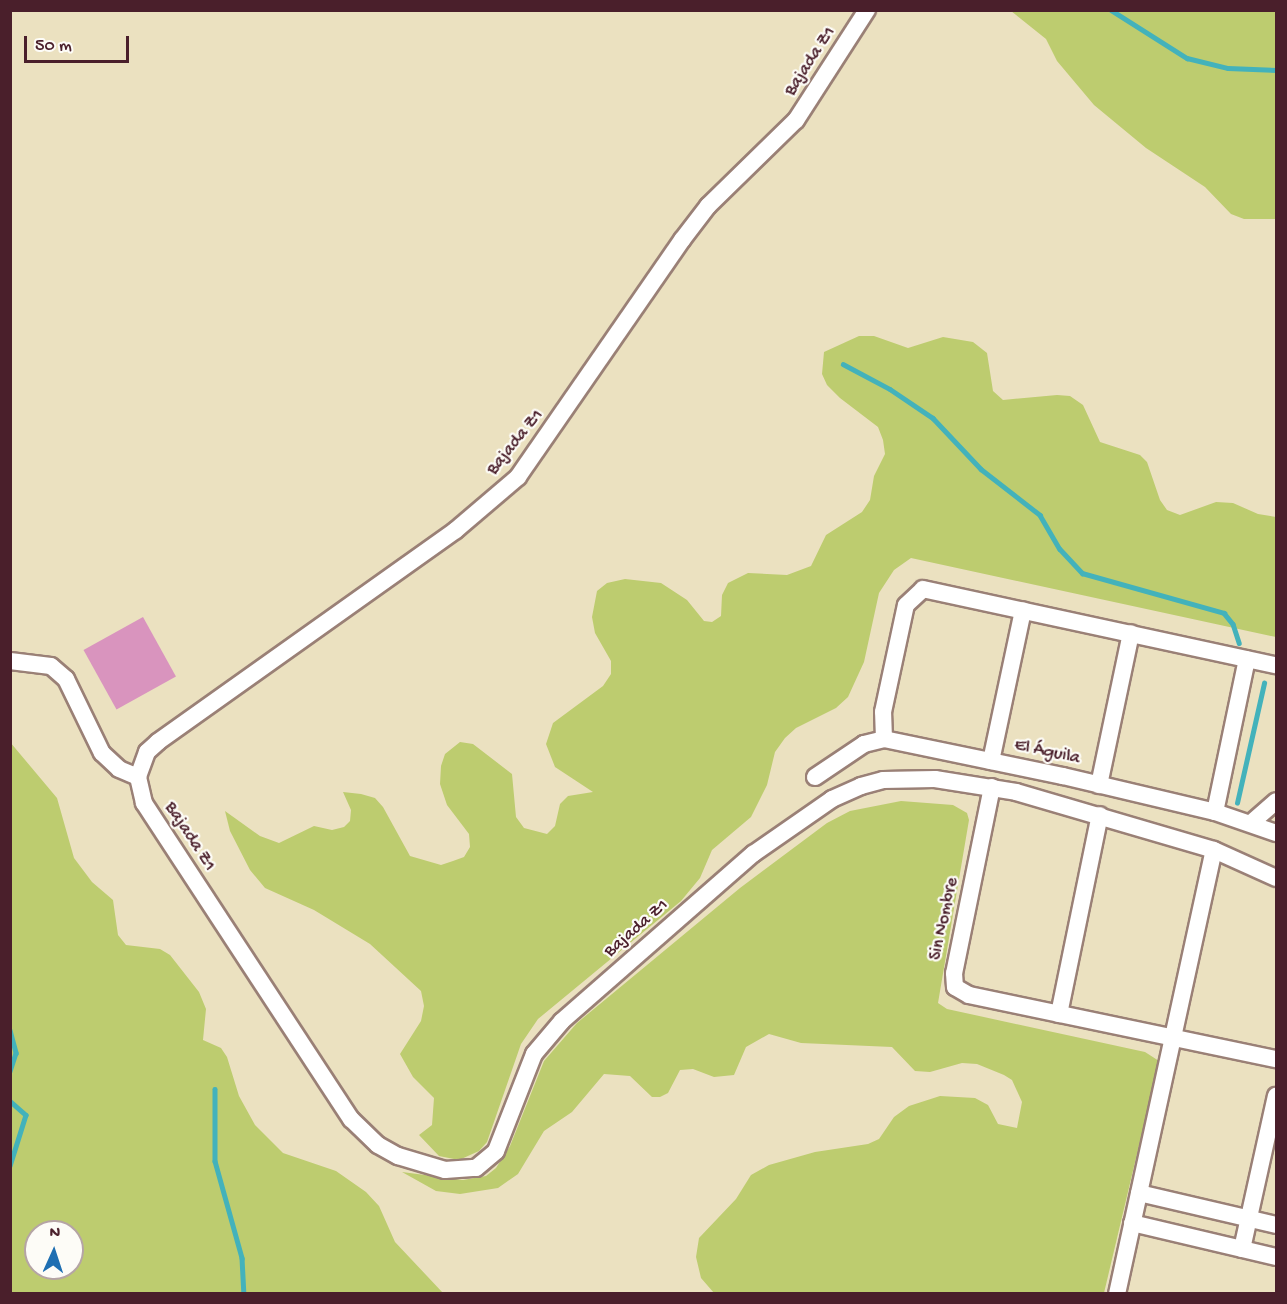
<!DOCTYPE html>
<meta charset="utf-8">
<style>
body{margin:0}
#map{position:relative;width:1287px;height:1304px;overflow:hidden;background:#ebe1c0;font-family:"Gochi Hand",sans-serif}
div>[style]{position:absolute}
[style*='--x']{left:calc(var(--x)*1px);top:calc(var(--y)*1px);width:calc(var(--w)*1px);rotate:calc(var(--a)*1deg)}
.green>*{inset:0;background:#bdcc6f}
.stream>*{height:4.5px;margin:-2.25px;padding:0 2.25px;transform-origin:2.25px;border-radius:2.25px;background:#43b2bb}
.building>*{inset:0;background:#d994be;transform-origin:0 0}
.roads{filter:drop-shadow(2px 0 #9a8076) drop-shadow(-2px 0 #9a8076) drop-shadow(0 2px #9a8076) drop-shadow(0 -2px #9a8076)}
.minor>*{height:16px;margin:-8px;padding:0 8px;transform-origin:8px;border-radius:8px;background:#fff}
span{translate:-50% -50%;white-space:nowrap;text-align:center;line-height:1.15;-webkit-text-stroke:4.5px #fdfcf7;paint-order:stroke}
.street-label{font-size:18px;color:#4a1f2b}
.frame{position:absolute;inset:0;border:12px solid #4a1f2b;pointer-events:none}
.north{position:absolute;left:24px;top:1220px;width:60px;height:60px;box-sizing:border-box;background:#fdfcf7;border:2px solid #b5a4a5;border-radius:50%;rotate:3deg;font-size:16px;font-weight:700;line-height:24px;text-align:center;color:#4a1f2b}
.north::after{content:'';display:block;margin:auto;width:21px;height:27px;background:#1f6fb2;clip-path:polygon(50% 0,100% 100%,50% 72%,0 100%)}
.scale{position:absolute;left:24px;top:36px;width:105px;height:27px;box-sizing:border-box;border:3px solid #4a1f2b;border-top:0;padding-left:8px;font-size:18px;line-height:21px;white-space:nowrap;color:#4a1f2b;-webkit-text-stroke:4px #fdfcf7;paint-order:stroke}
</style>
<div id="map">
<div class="green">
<div style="clip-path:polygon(1011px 11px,1276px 11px,1276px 219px,1244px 219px,1231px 214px,1205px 187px,1146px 148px,1094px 105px,1057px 61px,1046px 39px)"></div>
<div style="clip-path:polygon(859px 336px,874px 336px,908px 348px,943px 337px,973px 342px,987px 353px,993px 391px,1003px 400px,1057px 395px,1070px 396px,1083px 405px,1100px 442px,1140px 455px,1147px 462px,1160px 500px,1167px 510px,1180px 515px,1216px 502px,1233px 503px,1258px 514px,1276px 517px,1276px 637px,911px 558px,894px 570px,879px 593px,864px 662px,848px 697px,836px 708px,796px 728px,785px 738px,775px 752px,767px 785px,751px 817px,712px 850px,700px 878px,681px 901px,538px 1019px,521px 1044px,487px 1142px,479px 1151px,459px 1160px,439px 1156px,419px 1135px,432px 1125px,434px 1098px,413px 1077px,400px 1054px,421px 1021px,424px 1006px,421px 991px,370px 944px,314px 910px,265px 888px,250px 870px,230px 831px,225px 811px,260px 836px,279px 843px,314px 826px,332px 830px,344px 827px,350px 821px,351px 810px,343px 792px,361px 794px,375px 798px,383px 807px,410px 856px,441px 865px,453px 861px,464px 857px,470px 847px,469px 834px,447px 805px,440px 784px,441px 766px,445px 754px,460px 742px,473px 744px,512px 774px,516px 817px,524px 828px,547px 834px,555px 826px,560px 804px,568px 796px,593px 792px,555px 767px,546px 744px,553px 723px,603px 686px,611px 674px,611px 661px,595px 633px,592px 617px,597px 591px,607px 583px,625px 579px,661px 583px,687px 600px,704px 621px,712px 622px,721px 616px,722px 595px,728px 583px,748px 573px,787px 575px,811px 566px,826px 535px,862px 512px,870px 500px,874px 476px,885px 454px,883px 440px,878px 427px,840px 398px,827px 385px,822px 374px,824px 352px)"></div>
<div style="clip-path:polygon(evenodd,10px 742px,57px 798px,74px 858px,92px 882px,113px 900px,118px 935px,126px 945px,160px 949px,170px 955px,199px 992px,206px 1009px,203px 1040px,221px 1048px,227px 1057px,239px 1096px,255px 1125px,283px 1153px,336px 1171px,366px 1192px,379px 1206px,395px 1242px,443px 1293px,11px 1293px,10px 742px,36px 1232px,72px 1232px,72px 1268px,36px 1268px,36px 1232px)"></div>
<div style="clip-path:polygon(901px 801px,953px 805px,967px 813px,969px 820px,938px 1003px,947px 1009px,1145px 1052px,1159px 1061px,1104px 1293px,714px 1293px,701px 1278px,696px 1257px,699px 1238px,736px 1199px,751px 1175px,769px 1165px,815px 1152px,868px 1144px,879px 1139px,894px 1117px,909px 1106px,940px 1096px,975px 1098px,988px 1105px,998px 1124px,1017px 1128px,1022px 1102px,1012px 1080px,1004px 1075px,977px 1064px,962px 1063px,930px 1072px,915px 1071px,892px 1047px,801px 1043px,769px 1034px,746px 1047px,734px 1075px,714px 1077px,693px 1069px,680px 1070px,668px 1093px,660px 1097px,652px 1097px,630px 1076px,604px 1074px,572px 1112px,544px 1131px,518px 1174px,498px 1188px,460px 1194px,436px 1191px,402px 1172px,463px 1180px,486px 1176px,496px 1168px,510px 1146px,544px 1061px,577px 1023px,740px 888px,827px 823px,850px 811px)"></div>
</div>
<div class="stream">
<div style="--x:1111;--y:10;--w:90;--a:32.3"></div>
<div style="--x:1187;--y:58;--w:42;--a:13.7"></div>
<div style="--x:1228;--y:68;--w:48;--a:2.4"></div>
<div style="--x:843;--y:364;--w:53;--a:28"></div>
<div style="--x:890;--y:389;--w:52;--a:34"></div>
<div style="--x:933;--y:418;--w:70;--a:46.7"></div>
<div style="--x:981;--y:469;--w:75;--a:37.9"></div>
<div style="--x:1040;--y:515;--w:39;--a:60"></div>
<div style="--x:1060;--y:549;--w:33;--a:47"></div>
<div style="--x:1082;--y:573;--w:148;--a:15.7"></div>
<div style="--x:1224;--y:613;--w:14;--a:51"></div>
<div style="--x:1233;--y:624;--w:20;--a:72"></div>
<div style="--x:1237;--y:803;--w:123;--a:-77.3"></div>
<div style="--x:10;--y:1030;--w:24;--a:75"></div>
<div style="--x:16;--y:1053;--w:19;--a:108"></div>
<div style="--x:215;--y:1089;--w:72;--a:90"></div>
<div style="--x:215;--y:1161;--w:101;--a:74.4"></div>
<div style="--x:242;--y:1258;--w:36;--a:87"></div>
<div style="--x:10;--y:1101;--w:21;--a:41"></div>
<div style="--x:26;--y:1115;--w:53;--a:107.4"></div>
</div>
<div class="building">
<div style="left:143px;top:617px;width:68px;height:68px;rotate:61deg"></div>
</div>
<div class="roads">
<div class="minor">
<div style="--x:867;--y:10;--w:131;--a:122.8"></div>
<div style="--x:796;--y:120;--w:123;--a:135.7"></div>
<div style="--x:708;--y:206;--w:43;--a:127.4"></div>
<div style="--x:682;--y:240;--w:288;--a:124.7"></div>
<div style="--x:518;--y:477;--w:82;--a:139.5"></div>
<div style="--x:456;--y:530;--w:366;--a:144.6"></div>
<div style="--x:158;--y:742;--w:15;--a:138"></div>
<div style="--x:147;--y:752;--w:27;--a:110"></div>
<div style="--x:138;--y:777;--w:27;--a:77"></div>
<div style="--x:144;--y:803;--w:378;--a:56.8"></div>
<div style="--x:351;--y:1119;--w:37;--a:44"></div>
<div style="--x:378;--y:1145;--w:23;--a:29"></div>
<div style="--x:398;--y:1156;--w:49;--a:16.6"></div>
<div style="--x:445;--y:1170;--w:31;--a:-4"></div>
<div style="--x:476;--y:1168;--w:26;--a:-40"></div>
<div style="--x:496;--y:1151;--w:104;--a:-68.6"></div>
<div style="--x:534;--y:1054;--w:43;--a:-49.7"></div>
<div style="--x:562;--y:1021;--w:254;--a:-41.2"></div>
<div style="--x:753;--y:854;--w:96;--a:-34.8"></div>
<div style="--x:832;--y:799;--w:32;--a:-24"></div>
<div style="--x:861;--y:786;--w:23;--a:-15"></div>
<div style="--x:883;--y:780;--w:52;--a:-1.1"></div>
<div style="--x:935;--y:779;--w:82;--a:9.1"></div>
<div style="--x:1016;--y:792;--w:206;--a:16.3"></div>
<div style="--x:1214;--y:850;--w:68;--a:24.3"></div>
<div style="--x:10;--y:661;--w:41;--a:7"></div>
<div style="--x:51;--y:666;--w:20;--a:41"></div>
<div style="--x:66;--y:679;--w:82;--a:64.1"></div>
<div style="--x:102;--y:753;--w:23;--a:43"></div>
<div style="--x:119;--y:769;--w:21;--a:23"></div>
<div style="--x:884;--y:739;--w:27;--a:-92"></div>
<div style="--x:883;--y:712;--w:109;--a:-77.9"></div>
<div style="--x:906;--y:605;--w:23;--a:-43"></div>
<div style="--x:923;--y:589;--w:361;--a:12.2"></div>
<div style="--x:991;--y:761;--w:154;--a:-78"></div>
<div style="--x:815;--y:777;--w:59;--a:-34"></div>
<div style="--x:864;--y:744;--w:21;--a:-14"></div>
<div style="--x:884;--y:739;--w:183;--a:11.7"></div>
<div style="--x:1063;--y:776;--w:156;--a:13.3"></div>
<div style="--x:1215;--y:812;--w:65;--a:19"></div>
<div style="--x:1099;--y:785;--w:155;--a:-78.1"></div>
<div style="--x:992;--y:787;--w:190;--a:101.5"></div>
<div style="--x:954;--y:973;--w:14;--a:86"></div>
<div style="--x:955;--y:987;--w:16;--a:30"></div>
<div style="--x:969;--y:995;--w:314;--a:11.8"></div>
<div style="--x:1215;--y:812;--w:156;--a:-78.2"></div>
<div style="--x:1251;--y:823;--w:33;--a:-41"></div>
<div style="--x:1059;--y:1014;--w:203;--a:-78.4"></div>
<div style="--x:1139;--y:1193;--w:141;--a:13.1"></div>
<div style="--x:1132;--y:1223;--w:148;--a:13.3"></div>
<div style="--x:1242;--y:1249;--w:157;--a:-77.5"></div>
<div style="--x:1117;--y:1294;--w:454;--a:-77.7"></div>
</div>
</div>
<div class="street-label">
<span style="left:811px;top:62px;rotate:-57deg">Bajada Z1</span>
<span style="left:516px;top:443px;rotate:-51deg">Bajada Z1</span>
<span style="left:1047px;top:753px;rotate:12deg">El Águila</span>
<span style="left:189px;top:837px;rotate:57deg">Bajada Z1</span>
<span style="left:945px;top:919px;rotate:-78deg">Sin Nombre</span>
<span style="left:637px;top:929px;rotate:-41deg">Bajada Z1</span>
</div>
<div class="frame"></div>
<div class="north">N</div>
<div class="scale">50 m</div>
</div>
